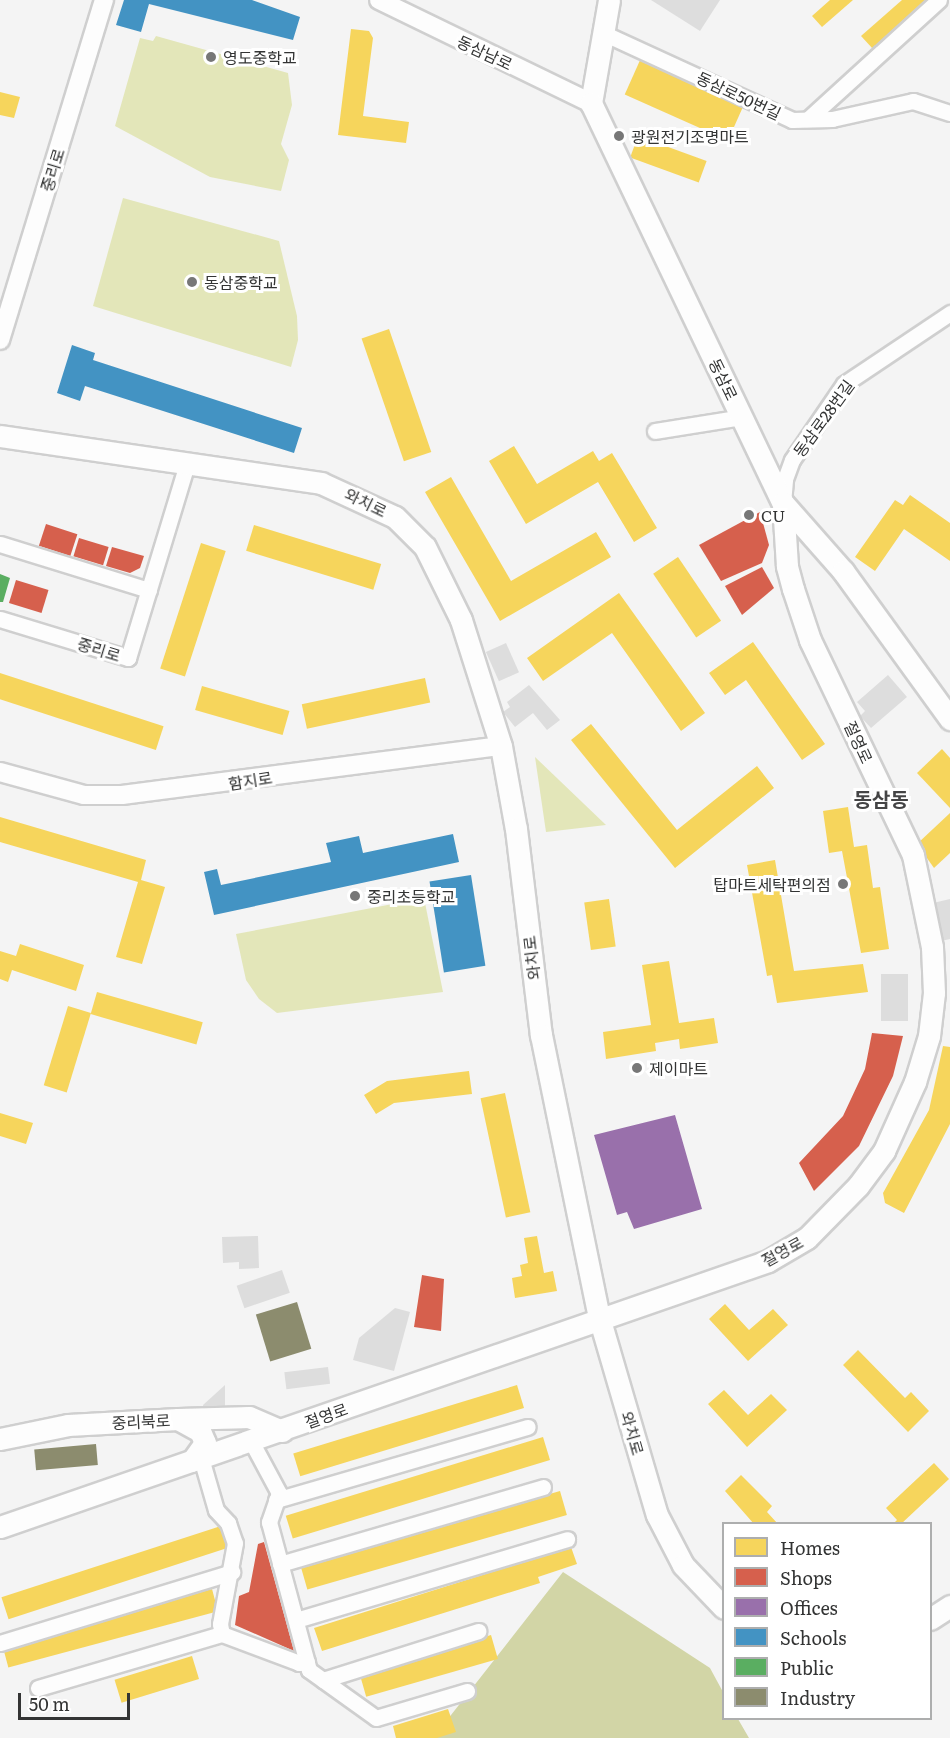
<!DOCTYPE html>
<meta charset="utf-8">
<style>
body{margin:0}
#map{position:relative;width:950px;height:1738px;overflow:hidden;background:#f4f4f4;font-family:Literata,"Noto Sans KR",serif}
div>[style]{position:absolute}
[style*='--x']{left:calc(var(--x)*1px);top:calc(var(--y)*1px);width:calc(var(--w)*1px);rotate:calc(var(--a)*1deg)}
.green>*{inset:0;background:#e3e6b9}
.forest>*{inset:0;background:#d2d5a6}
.homes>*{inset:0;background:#f6d55c;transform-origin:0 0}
.shops>*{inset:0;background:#d6604d;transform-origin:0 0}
.offices>*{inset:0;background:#9970ab}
.schools>*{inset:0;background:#4393c3;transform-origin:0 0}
.public>*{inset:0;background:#5aae61}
.industry>*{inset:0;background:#8c8c6e;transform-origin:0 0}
.building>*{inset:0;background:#ddd;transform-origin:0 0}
.roads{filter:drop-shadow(2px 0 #cfcfcf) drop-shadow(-2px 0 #cfcfcf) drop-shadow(0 2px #cfcfcf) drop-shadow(0 -2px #cfcfcf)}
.minor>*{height:15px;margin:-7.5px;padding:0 7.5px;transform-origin:7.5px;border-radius:7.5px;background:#fdfdfd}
.tertiary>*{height:18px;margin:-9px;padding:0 9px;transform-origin:9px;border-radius:9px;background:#fdfdfd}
.secondary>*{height:21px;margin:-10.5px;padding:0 10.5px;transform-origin:10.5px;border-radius:10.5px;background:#fdfdfd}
.dots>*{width:16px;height:16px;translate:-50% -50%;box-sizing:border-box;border:3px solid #fff;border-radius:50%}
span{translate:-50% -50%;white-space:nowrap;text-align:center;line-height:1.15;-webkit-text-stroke:6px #fff;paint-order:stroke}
.street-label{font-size:16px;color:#333434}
.poi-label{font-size:16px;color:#333434}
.left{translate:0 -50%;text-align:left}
.right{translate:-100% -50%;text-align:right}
.quarter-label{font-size:20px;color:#444445;font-weight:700}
.legend{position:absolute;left:722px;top:1522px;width:210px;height:198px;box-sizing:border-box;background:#fff;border:2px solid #adaeae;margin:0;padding:8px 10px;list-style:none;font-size:18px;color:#333434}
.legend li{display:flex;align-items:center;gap:12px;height:30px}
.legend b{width:30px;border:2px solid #adaeae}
.scale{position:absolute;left:18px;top:1693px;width:112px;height:27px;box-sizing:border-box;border:3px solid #333434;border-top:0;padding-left:8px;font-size:18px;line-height:21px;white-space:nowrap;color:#333434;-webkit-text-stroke:4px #fff;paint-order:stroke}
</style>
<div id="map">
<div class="green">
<div style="clip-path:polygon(156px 36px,288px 73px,292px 105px,281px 144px,289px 160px,281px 191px,210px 177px,115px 126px,140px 38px,153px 41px)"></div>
<div style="clip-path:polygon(123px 198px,279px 241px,297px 316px,298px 340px,291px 367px,93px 306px)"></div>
<div style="clip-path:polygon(535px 757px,606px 825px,546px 832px)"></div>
<div style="clip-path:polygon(424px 898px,443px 992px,277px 1013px,259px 999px,246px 980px,236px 934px)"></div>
</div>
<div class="forest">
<div style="clip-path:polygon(563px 1572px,710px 1668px,723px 1692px,724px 1718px,738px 1719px,749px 1738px,433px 1738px)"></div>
</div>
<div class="homes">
<div style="clip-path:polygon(830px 0,853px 0,822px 27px,812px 16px)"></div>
<div style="clip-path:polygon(902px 0,929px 0,873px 49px,861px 36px)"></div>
<div style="clip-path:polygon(351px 29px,369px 31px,373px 38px,363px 116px,409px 122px,406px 143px,338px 135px)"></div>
<div style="left:641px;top:58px;width:113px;height:40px;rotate:24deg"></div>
<div style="clip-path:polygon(0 92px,20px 97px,14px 118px,0 115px)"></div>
<div style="left:638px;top:136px;width:73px;height:23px;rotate:20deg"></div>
<div style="left:389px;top:329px;width:130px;height:29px;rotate:71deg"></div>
<div style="clip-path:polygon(514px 446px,537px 484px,593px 451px,599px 461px,612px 453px,657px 528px,634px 542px,598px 482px,526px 524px,489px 461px)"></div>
<div style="clip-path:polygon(451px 477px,511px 581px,596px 532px,611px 557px,500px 621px,425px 492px)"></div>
<div style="clip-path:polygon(910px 495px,950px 523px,950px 561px,904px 529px,875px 571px,855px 557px,895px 500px,903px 505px)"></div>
<div style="left:254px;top:525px;width:133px;height:27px;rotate:17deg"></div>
<div style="left:201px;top:543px;width:26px;height:132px;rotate:18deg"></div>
<div style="left:678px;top:557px;width:77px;height:30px;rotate:56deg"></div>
<div style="clip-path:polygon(619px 593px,705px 713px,681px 731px,612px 633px,543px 681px,527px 658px)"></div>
<div style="clip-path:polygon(753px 642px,825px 744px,802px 760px,746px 680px,725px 695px,709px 673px)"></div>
<div style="left:0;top:673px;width:172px;height:25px;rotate:18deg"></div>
<div style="left:425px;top:678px;width:25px;height:126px;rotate:78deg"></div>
<div style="left:202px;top:686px;width:91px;height:25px;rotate:16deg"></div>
<div style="clip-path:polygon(591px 724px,677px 830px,757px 766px,774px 788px,675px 868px,571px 740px)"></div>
<div style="clip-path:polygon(942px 749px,950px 758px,950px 808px,917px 773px)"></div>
<div style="clip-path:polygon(848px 807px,854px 847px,867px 845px,873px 888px,880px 887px,889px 949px,861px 953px,842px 851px,829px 853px,823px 811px)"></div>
<div style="clip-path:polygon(950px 813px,950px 853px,934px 868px,917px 844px)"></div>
<div style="clip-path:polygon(0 817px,146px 860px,141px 880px,165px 887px,142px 964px,116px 957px,138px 882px,0 842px)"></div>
<div style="clip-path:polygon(775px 860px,794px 971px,863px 964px,868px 992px,777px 1003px,772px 975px,767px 976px,747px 865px)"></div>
<div style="left:609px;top:899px;width:48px;height:25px;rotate:82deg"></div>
<div style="clip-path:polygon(20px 944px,84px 965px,76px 991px,12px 970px,8px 982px,0 979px,0 951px,16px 956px)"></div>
<div style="clip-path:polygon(669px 961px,679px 1023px,714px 1018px,718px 1043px,680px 1049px,679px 1039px,655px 1043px,656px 1051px,606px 1059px,603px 1032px,651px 1025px,642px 965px)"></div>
<div style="left:97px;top:992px;width:110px;height:23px;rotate:16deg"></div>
<div style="left:68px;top:1006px;width:24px;height:83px;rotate:17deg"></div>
<div style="clip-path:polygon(943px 1046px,950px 1047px,950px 1124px,904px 1213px,885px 1203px,883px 1193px,929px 1110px)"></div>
<div style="clip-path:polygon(469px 1071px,472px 1094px,394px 1103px,376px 1114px,364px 1095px,387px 1081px)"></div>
<div style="left:505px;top:1093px;width:122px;height:25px;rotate:78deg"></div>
<div style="clip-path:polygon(0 1113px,33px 1123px,26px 1144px,0 1136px)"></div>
<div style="clip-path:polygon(537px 1236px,544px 1273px,553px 1271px,557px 1291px,515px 1298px,512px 1278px,522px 1276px,520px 1265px,528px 1263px,524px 1238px)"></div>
<div style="clip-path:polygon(725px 1304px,749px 1330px,773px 1309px,788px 1325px,748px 1361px,709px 1319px)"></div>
<div style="clip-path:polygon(858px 1350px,905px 1398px,911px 1392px,929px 1411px,908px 1432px,843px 1365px)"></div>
<div style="left:517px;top:1385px;width:24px;height:234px;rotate:73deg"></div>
<div style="clip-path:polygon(724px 1390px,748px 1415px,771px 1394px,787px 1410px,747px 1447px,708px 1404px)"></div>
<div style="left:543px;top:1437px;width:24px;height:269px;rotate:73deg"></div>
<div style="clip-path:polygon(934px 1463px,949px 1479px,901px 1524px,893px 1524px,897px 1520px,886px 1508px)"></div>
<div style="clip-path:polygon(741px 1475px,772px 1506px,767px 1512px,778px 1524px,754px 1524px,725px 1491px)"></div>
<div style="left:560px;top:1491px;width:25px;height:270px;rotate:74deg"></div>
<div style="left:224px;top:1525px;width:23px;height:234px;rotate:72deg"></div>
<div style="clip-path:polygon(571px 1547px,577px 1564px,538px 1577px,540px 1583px,322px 1651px,314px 1628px)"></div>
<div style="left:212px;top:1589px;width:23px;height:217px;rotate:75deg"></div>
<div style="left:491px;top:1635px;width:25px;height:137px;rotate:74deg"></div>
<div style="left:192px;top:1656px;width:24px;height:81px;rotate:73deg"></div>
<div style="clip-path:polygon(448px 1709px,456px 1732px,437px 1738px,396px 1738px,393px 1726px)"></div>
</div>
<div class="shops">
<div style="clip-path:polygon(760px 512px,769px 545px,762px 563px,721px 581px,699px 545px)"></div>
<div style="left:46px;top:524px;width:33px;height:23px;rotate:18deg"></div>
<div style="left:79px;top:538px;width:31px;height:19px;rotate:17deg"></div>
<div style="clip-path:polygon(112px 547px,144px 556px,140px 568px,130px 573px,106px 566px)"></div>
<div style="clip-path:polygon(762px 567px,774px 588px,742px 615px,725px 586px)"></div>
<div style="left:16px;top:580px;width:34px;height:24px;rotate:17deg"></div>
<div style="clip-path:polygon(872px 1033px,903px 1036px,893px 1076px,859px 1146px,814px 1191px,799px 1163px,843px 1116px,865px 1069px)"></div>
<div style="clip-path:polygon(422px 1275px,444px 1279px,441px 1331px,414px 1327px)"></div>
<div style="clip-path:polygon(264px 1542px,294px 1651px,235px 1625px,239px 1596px,249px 1592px,258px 1544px)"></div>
</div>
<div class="offices">
<div style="clip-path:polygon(675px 1115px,702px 1209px,634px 1229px,627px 1212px,617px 1215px,594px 1135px)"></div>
</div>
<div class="schools">
<div style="clip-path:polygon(124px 0,252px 0,300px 17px,293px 40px,149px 4px,141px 32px,116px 25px)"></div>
<div style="clip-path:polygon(72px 345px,95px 353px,93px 360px,302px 428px,294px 453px,85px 386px,80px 401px,57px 393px)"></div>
<div style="clip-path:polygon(453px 834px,459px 862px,214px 915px,204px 872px,217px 869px,221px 885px,331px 862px,326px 843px,359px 836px,363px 853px)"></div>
<div style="left:471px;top:875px;width:92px;height:42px;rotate:81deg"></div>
</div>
<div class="public">
<div style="clip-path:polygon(0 574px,10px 578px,3px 602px,0 602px)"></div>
</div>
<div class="industry">
<div style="left:297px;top:1302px;width:49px;height:43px;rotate:73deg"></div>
<div style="left:96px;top:1444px;width:21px;height:62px;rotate:85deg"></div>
</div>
<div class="building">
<div style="clip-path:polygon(651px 0,720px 0,700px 31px)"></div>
<div style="left:506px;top:643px;width:32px;height:22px;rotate:66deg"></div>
<div style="clip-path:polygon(888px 675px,907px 697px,871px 728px,860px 716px,865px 711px,857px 702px)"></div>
<div style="clip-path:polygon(529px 685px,560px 720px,547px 730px,533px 713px,515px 727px,503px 712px,510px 707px,507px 702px)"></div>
<div style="clip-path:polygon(950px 899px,950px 939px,941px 941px,933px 903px)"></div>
<div style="left:881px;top:974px;width:27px;height:47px"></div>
<div style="clip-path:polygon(258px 1236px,259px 1268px,239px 1269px,239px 1262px,223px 1263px,222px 1237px)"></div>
<div style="left:282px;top:1270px;width:24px;height:48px;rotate:71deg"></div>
<div style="clip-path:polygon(395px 1308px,410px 1312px,394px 1371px,353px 1360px,359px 1338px)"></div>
<div style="left:328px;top:1367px;width:17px;height:44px;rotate:83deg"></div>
<div style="clip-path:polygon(225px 1385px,225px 1406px,204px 1410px,203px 1405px)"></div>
</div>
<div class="roads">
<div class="minor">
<div style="--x:603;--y:33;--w:208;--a:24.7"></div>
<div style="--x:792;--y:120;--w:40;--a:-1.4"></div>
<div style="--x:832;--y:119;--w:83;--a:-12.5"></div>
<div style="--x:913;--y:101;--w:39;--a:18"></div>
<div style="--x:808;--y:119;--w:177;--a:-42.3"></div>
<div style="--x:655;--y:431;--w:88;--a:-9.1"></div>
<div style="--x:783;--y:503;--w:24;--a:-85"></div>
<div style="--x:785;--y:479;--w:20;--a:-70"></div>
<div style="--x:792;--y:460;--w:92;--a:-55.6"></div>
<div style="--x:844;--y:384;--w:128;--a:-33.8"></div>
<div style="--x:0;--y:544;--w:156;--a:17.2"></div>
<div style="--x:0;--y:619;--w:134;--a:16.9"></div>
<div style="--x:128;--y:658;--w:203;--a:-73.1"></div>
<div style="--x:251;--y:1441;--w:59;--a:61.7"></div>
<div style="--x:279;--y:1493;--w:31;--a:109"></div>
<div style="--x:269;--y:1522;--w:153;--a:74.9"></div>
<div style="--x:309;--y:1670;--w:82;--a:35.6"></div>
<div style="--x:376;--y:1718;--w:95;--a:-16.5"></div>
<div style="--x:201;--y:1458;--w:54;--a:73.9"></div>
<div style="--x:216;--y:1510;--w:18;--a:47"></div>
<div style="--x:228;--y:1523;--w:21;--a:71"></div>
<div style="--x:235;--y:1543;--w:82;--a:100.5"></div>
<div style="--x:220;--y:1624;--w:10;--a:79"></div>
<div style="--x:222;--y:1634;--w:82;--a:20.6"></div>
<div style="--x:299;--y:1663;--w:8;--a:-7"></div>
<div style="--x:276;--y:1500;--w:262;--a:-16.2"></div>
<div style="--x:280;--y:1564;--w:274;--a:-16.3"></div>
<div style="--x:296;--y:1620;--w:283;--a:-16.6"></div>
<div style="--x:0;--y:1643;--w:243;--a:-17"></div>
<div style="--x:323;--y:1680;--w:163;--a:-17.5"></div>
<div style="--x:38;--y:1688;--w:192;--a:-16.4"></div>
</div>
<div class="tertiary">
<div style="--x:379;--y:0;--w:236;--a:25.9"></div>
<div style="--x:0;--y:340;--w:356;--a:-73"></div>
<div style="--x:0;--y:772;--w:87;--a:15.3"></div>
<div style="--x:84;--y:795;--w:38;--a:0"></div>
<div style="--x:122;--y:795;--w:382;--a:-7.4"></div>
</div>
<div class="secondary">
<div style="--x:609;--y:0;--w:105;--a:99.9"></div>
<div style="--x:591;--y:103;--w:444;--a:64.4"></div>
<div style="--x:783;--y:503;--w:91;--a:48.6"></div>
<div style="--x:843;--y:571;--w:183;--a:54.1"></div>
<div style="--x:0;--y:436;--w:324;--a:8.3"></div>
<div style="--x:321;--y:483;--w:81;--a:24.7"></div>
<div style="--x:395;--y:517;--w:42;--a:45"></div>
<div style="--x:425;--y:547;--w:81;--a:63.7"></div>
<div style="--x:461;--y:620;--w:132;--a:72.4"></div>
<div style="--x:501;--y:746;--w:84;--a:79.8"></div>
<div style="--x:516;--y:829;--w:208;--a:83.1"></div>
<div style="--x:541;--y:1035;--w:288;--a:78.4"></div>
<div style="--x:599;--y:1317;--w:206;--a:73.7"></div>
<div style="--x:657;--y:1515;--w:56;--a:62.5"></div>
<div style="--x:683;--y:1565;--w:59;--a:46.4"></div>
<div style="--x:178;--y:1419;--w:25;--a:29"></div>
<div style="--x:200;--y:1431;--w:13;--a:67"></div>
<div style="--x:205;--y:1443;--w:22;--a:126"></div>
<div style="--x:0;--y:1439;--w:69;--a:-11.6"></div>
<div style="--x:68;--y:1425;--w:110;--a:-3.1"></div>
<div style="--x:178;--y:1419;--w:71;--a:-1.6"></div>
<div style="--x:249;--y:1417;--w:36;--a:23"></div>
<div style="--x:0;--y:1527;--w:813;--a:-19.1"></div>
<div style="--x:768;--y:1261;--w:45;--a:-30.5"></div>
<div style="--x:807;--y:1238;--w:73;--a:-45.6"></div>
<div style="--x:858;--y:1186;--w:44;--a:-53.4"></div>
<div style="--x:884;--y:1151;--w:76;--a:-65.8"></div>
<div style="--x:915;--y:1082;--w:48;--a:-73.1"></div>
<div style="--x:929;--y:1036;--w:43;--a:-83.4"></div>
<div style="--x:934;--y:993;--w:46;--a:-92.5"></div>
<div style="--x:932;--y:947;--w:94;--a:-101.7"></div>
<div style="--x:913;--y:855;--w:238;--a:-115.6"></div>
<div style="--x:810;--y:640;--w:54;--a:-108.4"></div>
<div style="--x:793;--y:589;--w:24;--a:-105"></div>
<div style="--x:787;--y:566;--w:63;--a:-93.6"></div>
<div style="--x:930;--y:1619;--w:24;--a:-33"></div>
</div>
</div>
<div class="dots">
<div style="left:211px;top:57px;background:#777"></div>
<div style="left:619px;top:136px;background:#777"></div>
<div style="left:192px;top:282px;background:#777"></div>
<div style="left:749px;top:515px;background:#777"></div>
<div style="left:843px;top:884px;background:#777"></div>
<div style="left:355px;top:896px;background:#777"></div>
<div style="left:637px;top:1068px;background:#777"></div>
</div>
<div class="street-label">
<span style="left:485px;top:52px;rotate:25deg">동삼남로</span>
<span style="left:739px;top:95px;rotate:25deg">동삼로50번길</span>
<span style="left:52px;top:170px;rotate:-73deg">중리로</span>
<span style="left:724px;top:379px;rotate:64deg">동삼로</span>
<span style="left:823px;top:418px;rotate:-54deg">동삼로28번길</span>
<span style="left:366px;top:502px;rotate:26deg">와치로</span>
<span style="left:99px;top:649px;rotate:17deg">중리로</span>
<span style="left:859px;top:742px;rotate:65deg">절영로</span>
<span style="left:250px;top:780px;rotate:-9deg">함지로</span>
<span style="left:531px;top:958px;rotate:-97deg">와치로</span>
<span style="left:782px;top:1251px;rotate:-29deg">절영로</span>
<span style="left:326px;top:1415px;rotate:-20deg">절영로</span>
<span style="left:141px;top:1421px;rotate:-3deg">중리북로</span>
<span style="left:633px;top:1433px;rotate:74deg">와치로</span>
</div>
<div class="poi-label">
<span class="left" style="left:223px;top:57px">영도중학교</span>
<span class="left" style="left:631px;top:136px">광원전기조명마트</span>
<span class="left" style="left:204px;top:282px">동삼중학교</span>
<span class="left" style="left:761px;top:515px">CU</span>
<span class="right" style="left:831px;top:884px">탑마트세탁편의점</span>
<span class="left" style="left:367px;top:896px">중리초등학교</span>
<span class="left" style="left:649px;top:1068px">제이마트</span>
</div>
<div class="quarter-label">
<span style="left:881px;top:798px">동삼동</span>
</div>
<ul class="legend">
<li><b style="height:16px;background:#f6d55c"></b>Homes</li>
<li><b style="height:16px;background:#d6604d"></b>Shops</li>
<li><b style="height:16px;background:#9970ab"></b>Offices</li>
<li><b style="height:16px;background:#4393c3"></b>Schools</li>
<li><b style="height:16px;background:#5aae61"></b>Public</li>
<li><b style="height:16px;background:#8c8c6e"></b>Industry</li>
</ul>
<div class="scale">50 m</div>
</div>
